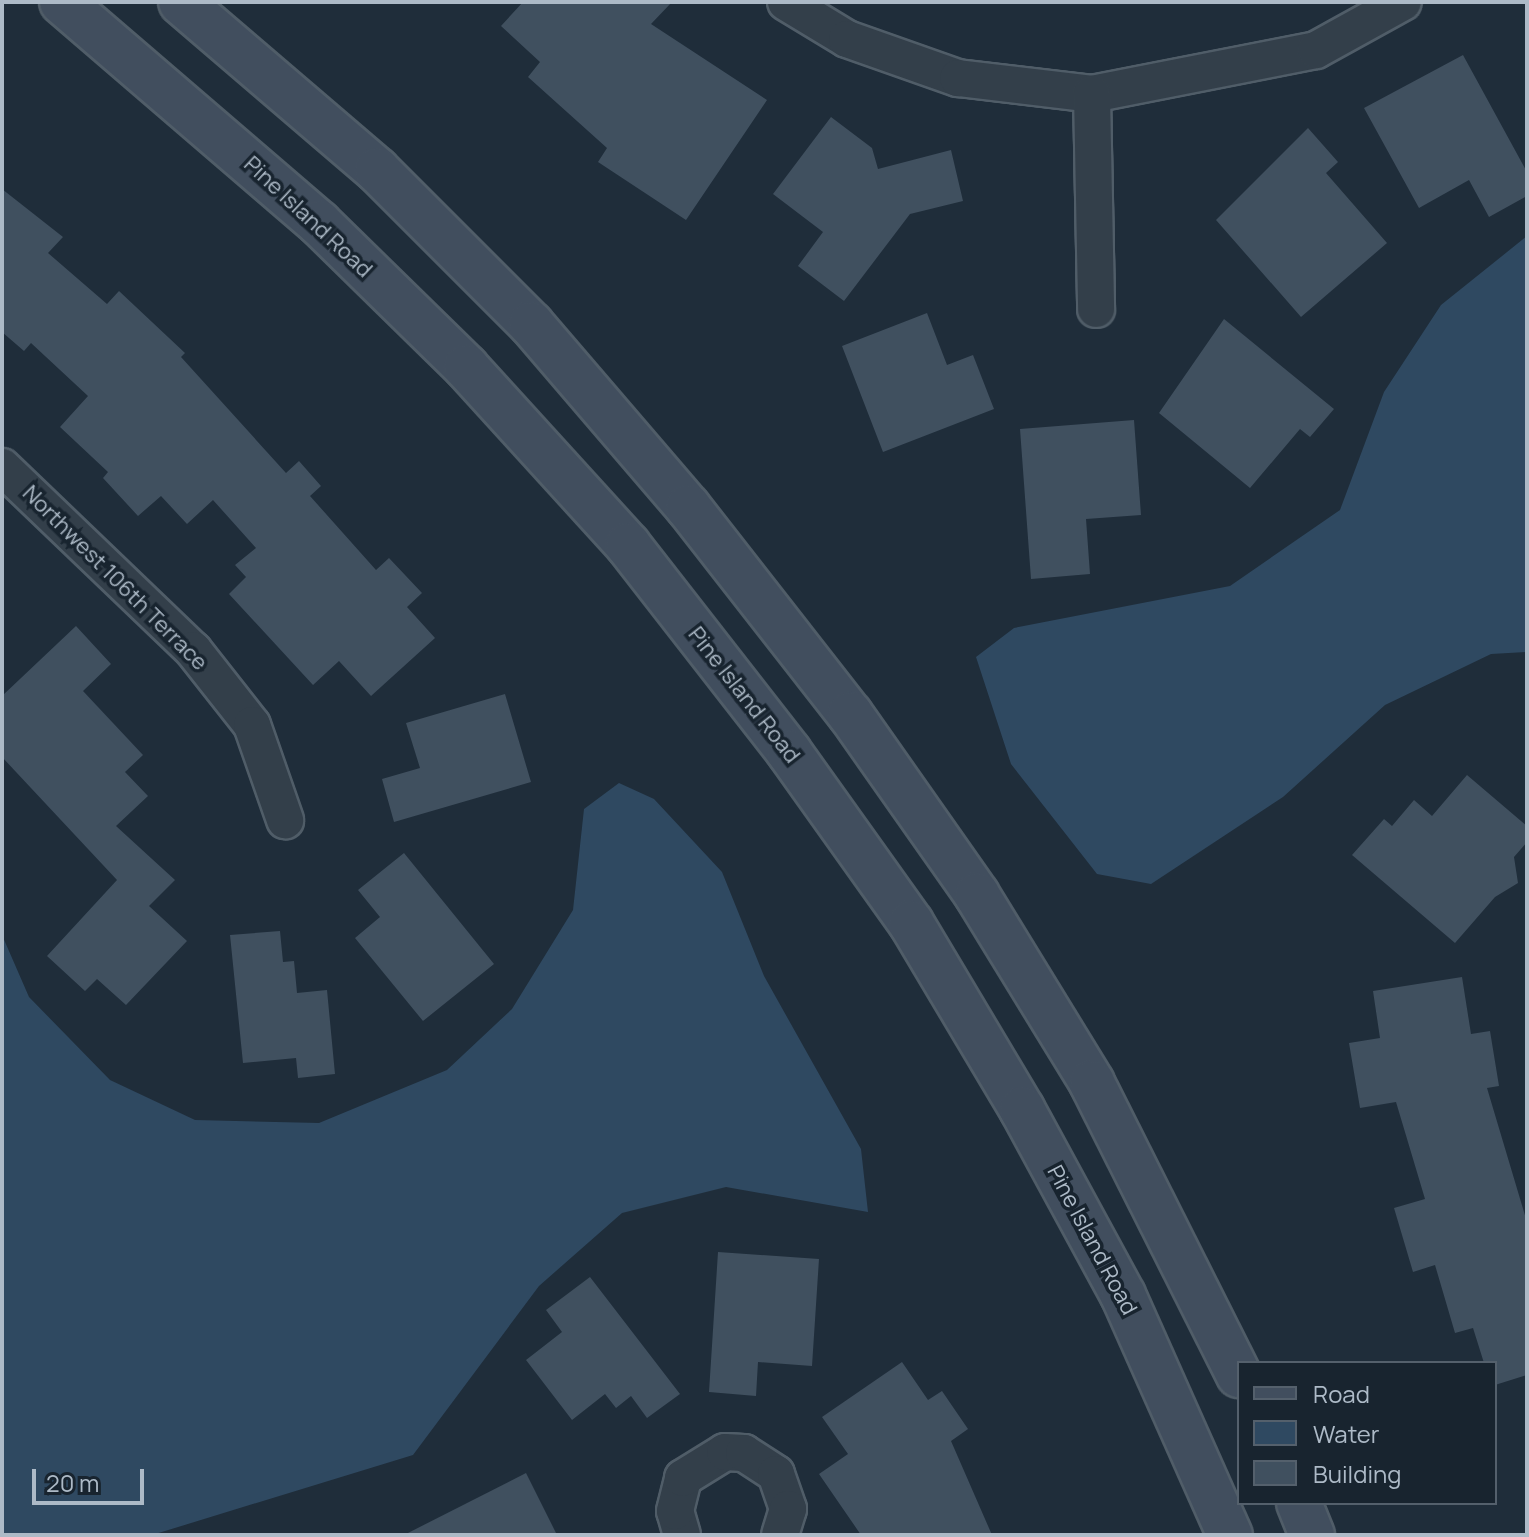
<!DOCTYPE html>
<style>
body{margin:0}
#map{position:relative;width:1529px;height:1537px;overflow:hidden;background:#1f2d3a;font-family:Manrope,sans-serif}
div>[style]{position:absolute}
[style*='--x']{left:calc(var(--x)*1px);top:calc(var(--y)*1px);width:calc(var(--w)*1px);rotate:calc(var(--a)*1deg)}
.water>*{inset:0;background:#2f4961}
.building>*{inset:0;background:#40505f}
.roads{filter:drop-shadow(2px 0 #505d68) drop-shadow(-2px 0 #505d68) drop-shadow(0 2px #505d68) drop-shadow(0 -2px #505d68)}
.minor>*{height:36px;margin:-18px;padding:0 18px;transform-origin:18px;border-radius:18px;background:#333f4a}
.secondary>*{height:44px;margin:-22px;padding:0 22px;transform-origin:22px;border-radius:22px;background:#414e5e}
span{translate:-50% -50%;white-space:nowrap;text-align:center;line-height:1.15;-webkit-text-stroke:7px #18242f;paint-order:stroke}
.street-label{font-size:22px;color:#adbac7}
.frame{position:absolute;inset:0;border:4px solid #adbac7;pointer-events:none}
.legend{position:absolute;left:1237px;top:1361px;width:260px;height:144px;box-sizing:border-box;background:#18242f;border:2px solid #54606c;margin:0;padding:10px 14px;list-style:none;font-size:24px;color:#adbac7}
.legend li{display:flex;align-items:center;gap:16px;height:40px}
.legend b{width:40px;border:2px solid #54606c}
.scale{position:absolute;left:32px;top:1469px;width:112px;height:36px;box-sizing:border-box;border:4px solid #adbac7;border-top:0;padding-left:10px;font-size:24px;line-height:28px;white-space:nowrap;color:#adbac7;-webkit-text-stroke:6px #18242f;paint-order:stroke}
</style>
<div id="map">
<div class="water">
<div style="clip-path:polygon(1527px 236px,1527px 652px,1491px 654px,1385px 705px,1283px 797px,1151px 884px,1097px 874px,1011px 764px,976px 657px,1014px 628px,1230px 586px,1340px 510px,1384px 392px,1441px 305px)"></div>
<div style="clip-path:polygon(619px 783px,654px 799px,722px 872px,764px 976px,861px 1149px,868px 1212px,726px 1187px,622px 1213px,539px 1286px,413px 1455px,152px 1535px,2px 1535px,2px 935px,29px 997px,110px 1080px,195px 1120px,319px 1123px,447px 1070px,512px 1009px,573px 910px,584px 809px)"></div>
</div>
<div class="building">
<div style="clip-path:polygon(523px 2px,672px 2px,651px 24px,767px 100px,686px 220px,598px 162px,607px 148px,528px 77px,540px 62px,501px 26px)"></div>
<div style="clip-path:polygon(1463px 55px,1527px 172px,1527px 196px,1489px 217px,1469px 180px,1419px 208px,1364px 108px)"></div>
<div style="clip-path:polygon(831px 117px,872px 148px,878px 169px,951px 150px,963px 201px,910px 214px,844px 301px,798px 266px,823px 232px,773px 194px)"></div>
<div style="clip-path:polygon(1308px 128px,1338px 162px,1326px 173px,1387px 243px,1301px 317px,1216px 220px)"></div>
<div style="clip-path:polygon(2px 189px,63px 237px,48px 253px,107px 304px,119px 291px,185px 353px,181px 357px,286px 473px,299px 461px,321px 486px,310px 496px,376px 570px,389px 558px,422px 593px,407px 607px,435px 638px,371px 696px,339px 661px,313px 685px,229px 594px,246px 577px,235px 565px,256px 548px,213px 500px,187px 524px,161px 496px,138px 516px,103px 478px,108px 472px,60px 427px,88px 396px,31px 343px,24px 351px,2px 332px)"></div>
<div style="clip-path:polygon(927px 313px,947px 365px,973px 355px,994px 409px,883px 452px,842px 346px)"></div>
<div style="clip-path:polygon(1224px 319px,1334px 409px,1310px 437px,1300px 429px,1250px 488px,1159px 413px)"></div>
<div style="clip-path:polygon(1134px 420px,1141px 515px,1086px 519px,1090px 574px,1031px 579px,1020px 429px)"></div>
<div style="clip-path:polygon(76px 626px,111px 664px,83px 691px,143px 755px,125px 772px,148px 796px,116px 826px,175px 880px,149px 906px,187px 941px,126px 1005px,97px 979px,85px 991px,47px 956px,117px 880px,2px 757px,2px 696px)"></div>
<div style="clip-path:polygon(505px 694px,531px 782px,394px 822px,382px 779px,420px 768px,406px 723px)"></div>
<div style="clip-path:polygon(1467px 775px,1527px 826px,1527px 842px,1514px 857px,1518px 883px,1495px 897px,1455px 943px,1352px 855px,1384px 819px,1392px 826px,1414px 800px,1432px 816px)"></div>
<div style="clip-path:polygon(404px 853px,494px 964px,423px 1021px,355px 938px,380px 917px,358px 890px)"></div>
<div style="clip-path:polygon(280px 931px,283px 962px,294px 961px,297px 993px,327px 990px,335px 1074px,298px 1078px,296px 1058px,243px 1063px,230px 935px)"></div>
<div style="clip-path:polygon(1462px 977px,1471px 1034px,1490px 1031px,1499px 1086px,1487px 1088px,1527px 1222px,1527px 1375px,1495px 1385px,1495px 1363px,1484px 1363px,1473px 1328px,1455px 1333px,1435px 1265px,1413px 1272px,1394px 1208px,1425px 1199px,1396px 1102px,1360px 1108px,1349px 1043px,1380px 1038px,1373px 991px)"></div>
<div style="clip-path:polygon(718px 1252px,819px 1259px,812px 1366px,758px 1362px,756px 1396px,709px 1392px)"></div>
<div style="clip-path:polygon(590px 1277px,680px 1394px,647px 1418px,631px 1396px,616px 1408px,605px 1394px,572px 1420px,526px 1360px,562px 1332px,546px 1310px)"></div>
<div style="clip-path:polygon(902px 1362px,928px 1400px,942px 1391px,968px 1429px,951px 1441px,992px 1535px,861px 1535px,819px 1474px,848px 1454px,822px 1417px)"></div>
<div style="clip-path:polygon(526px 1473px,557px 1535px,404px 1535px)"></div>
</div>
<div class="roads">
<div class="minor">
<div style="--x:786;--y:2;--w:71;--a:31.2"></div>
<div style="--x:847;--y:39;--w:118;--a:19.4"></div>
<div style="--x:958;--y:78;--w:135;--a:6.8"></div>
<div style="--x:1092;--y:94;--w:228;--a:-11.1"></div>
<div style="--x:1316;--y:50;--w:99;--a:-28.9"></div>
<div style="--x:1092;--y:94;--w:215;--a:88.9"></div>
<div style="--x:2;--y:467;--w:265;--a:43.8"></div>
<div style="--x:193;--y:650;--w:95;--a:51.8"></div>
<div style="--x:252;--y:725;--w:101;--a:70.8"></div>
<div style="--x:682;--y:1535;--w:25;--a:-106"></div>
<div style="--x:675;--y:1511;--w:34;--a:-76"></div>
<div style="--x:683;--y:1478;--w:49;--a:-31.8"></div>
<div style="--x:725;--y:1452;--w:19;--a:3"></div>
<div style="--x:744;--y:1453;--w:38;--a:33"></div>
<div style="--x:776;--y:1474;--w:37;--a:71"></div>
<div style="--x:788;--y:1509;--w:27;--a:107"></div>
</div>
<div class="secondary">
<div style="--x:62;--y:2;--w:339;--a:40.7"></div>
<div style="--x:319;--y:223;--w:206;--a:44.4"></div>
<div style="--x:466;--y:367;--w:241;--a:47.7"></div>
<div style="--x:628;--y:545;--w:262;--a:52.1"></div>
<div style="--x:789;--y:752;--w:210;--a:54.5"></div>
<div style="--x:911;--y:923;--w:217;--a:59.2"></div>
<div style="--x:1022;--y:1109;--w:212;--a:61.5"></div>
<div style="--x:1123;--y:1295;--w:263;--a:66"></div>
<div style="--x:181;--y:2;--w:258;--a:40.6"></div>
<div style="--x:377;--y:170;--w:218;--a:45"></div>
<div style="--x:531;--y:324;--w:241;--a:49.4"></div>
<div style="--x:688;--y:507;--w:263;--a:52"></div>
<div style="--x:850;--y:714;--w:221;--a:54.9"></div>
<div style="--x:977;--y:895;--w:220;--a:58.5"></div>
<div style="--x:1092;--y:1083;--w:327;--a:63.3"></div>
<div style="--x:1299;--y:1503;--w:35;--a:68"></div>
</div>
</div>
<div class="street-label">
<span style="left:308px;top:217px;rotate:43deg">Pine Island Road</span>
<span style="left:115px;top:578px;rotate:45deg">Northwest 106th Terrace</span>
<span style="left:744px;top:695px;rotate:52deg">Pine Island Road</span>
<span style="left:1092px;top:1240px;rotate:62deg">Pine Island Road</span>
</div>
<div class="frame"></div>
<ul class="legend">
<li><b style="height:10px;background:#414e5e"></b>Road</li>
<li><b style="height:22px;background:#2f4961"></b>Water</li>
<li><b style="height:22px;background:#40505f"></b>Building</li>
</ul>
<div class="scale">20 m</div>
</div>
